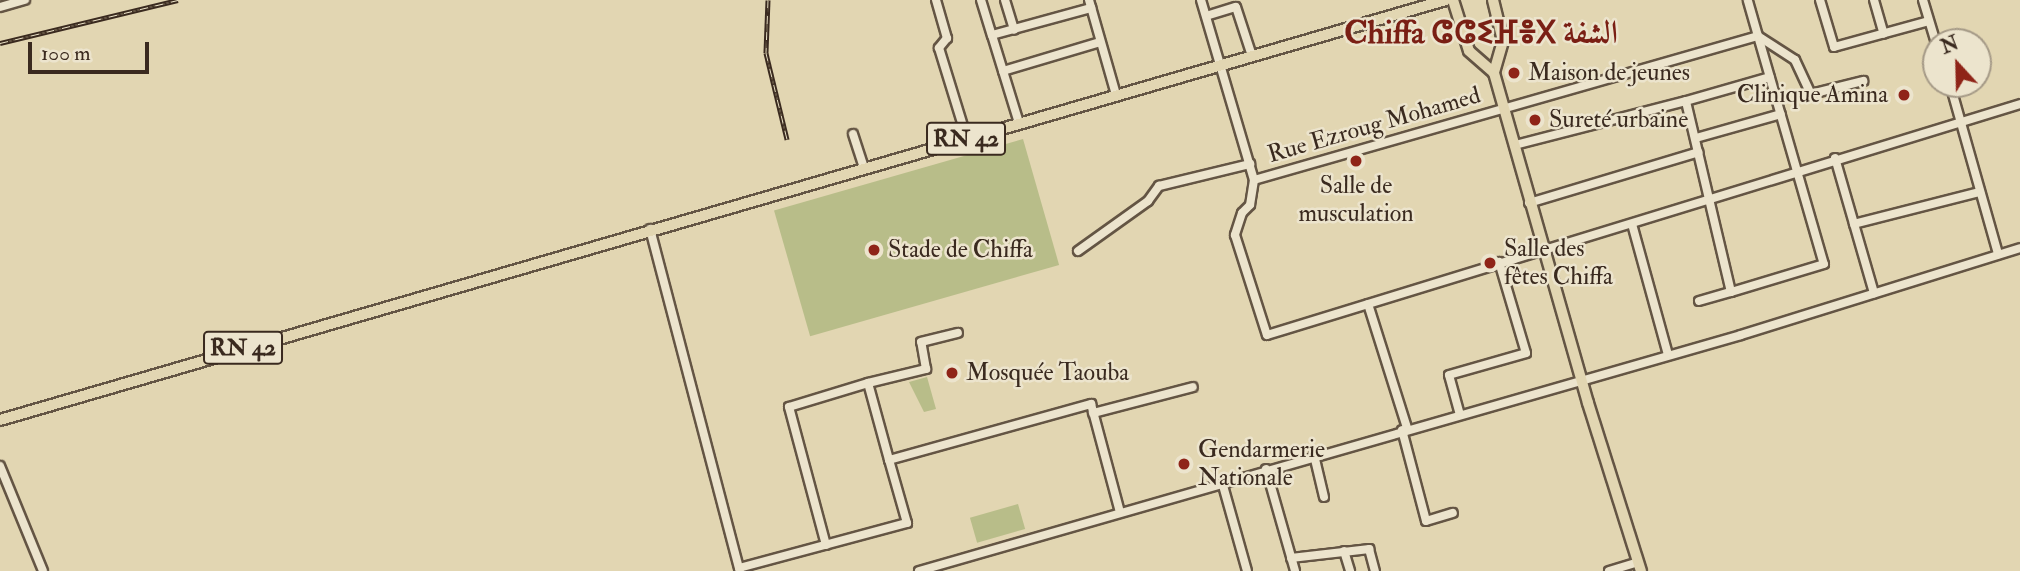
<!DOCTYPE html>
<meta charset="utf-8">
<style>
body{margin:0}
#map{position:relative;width:2020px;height:571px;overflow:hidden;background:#e2d6b2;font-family:"IM FELL Double Pica",Amiri,"Noto Sans Tifinagh",serif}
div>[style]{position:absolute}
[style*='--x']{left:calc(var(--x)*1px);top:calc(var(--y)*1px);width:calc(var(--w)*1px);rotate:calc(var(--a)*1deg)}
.green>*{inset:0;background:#b8bd89;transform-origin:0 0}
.roads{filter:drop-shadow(2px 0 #645544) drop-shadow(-2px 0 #645544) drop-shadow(0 2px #645544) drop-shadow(0 -2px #645544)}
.minor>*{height:8px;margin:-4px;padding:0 4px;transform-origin:4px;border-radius:4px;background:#ece4cd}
.major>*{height:10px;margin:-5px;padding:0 5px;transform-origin:5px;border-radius:5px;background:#e2d6b2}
.rail>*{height:5px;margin-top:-2.5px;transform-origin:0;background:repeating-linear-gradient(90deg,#ece4cd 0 8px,#3a2a1f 0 16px);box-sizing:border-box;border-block:2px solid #3a2a1f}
.dots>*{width:19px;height:19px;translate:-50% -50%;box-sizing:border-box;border:4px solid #ece4cd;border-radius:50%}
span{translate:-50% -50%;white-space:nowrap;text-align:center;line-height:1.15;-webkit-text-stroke:5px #ece4cd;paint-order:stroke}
.shield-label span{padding:2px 5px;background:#ece4cd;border:2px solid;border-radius:5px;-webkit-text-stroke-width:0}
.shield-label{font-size:23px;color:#3a2a1f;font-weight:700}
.poi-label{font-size:24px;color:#3a2a1f}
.left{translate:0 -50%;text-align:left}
.right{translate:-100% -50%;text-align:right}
.street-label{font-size:24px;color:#3a2a1f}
.district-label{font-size:32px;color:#7a1f14;font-weight:700}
.north{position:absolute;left:1922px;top:28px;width:70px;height:70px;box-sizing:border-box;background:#ece4cd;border:2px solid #a59a87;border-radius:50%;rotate:338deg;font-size:19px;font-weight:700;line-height:28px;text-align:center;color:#3a2a1f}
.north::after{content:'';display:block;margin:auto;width:24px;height:32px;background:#8f2418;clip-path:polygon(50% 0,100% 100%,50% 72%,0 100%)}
.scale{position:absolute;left:28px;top:42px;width:121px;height:32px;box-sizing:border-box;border:4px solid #3a2a1f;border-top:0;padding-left:9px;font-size:21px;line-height:24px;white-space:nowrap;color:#3a2a1f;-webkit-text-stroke:5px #ece4cd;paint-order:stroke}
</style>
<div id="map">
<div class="green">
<div style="left:1023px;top:139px;width:131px;height:259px;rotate:74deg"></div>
<div style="clip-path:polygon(927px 377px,936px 409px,924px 412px,909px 382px)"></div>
<div style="left:1018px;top:504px;width:26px;height:50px;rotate:74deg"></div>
</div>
<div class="roads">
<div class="minor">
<div style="--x:936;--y:0;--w:40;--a:74"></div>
<div style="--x:947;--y:38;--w:13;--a:129"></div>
<div style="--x:939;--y:48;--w:95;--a:72.9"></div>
<div style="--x:981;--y:0;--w:37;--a:73"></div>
<div style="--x:1005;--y:0;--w:31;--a:73"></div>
<div style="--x:1089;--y:0;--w:99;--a:74.1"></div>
<div style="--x:1201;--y:0;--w:188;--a:73.6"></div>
<div style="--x:1254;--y:180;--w:25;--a:99"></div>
<div style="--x:1250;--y:205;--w:11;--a:135"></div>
<div style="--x:1242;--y:213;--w:23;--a:108"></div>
<div style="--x:1235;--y:235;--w:105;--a:72.3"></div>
<div style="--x:1267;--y:335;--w:788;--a:-17.05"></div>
<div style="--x:1820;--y:0;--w:49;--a:73.4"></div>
<div style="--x:1834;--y:47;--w:98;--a:-15.3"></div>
<div style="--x:1874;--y:0;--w:35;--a:74"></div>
<div style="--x:1923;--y:0;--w:45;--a:73.2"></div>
<div style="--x:0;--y:7;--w:26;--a:-16"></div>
<div style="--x:1206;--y:16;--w:31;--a:-17"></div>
<div style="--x:1236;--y:7;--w:52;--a:71.9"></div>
<div style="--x:1758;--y:36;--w:237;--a:73.9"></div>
<div style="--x:1824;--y:264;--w:97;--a:163.2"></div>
<div style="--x:1731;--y:292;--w:196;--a:-103.3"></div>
<div style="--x:1686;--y:101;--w:87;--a:-15.9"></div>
<div style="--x:1758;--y:36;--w:44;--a:33"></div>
<div style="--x:1795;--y:60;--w:38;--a:65"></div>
<div style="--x:1811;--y:94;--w:54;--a:-14"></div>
<div style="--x:1003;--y:71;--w:101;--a:-16.6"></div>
<div style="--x:1950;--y:84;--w:177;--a:74.2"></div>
<div style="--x:1019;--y:123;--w:92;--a:-107.1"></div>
<div style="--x:992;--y:35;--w:103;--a:-15.3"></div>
<div style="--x:853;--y:134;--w:36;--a:72"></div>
<div style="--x:1696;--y:138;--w:88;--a:-15.8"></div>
<div style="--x:1515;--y:145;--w:177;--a:-14.4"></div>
<div style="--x:1835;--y:158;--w:141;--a:73.9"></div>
<div style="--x:1254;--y:180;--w:524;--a:-15.95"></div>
<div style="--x:1758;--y:36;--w:37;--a:-106"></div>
<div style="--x:1529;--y:203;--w:177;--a:-16.7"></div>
<div style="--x:1632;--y:224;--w:136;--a:74.6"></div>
<div style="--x:1854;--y:224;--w:130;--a:-14.3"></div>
<div style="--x:650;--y:229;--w:354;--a:75.3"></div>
<div style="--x:1078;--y:251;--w:86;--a:-35.5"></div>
<div style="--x:1148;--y:201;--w:19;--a:-54"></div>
<div style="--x:1159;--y:186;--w:94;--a:-13.6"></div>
<div style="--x:1699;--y:301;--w:33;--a:-16"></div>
<div style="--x:1368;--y:304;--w:130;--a:72.5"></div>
<div style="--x:868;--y:383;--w:60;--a:-13.6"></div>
<div style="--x:926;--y:369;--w:27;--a:-100"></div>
<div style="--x:921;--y:342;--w:38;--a:-14"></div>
<div style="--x:1093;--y:413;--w:103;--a:-14.6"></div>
<div style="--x:1460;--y:415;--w:41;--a:-105.4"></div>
<div style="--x:1449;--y:375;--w:80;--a:-15.9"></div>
<div style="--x:1526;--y:353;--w:95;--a:-106.5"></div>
<div style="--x:1402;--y:430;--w:94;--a:75.2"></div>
<div style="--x:1426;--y:521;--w:28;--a:-17"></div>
<div style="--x:1314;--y:455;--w:43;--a:76.6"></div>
<div style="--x:0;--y:466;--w:113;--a:67.7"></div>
<div style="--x:1266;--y:469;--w:106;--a:74.1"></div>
<div style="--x:1222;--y:482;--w:92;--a:74.3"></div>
<div style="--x:826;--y:545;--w:143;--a:-105"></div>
<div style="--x:789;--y:407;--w:83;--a:-16.9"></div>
<div style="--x:868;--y:383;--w:80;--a:74.7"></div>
<div style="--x:1344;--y:551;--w:21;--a:73"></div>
<div style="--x:1291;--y:558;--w:79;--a:-6.6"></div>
<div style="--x:1369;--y:549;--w:23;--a:75"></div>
<div style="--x:739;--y:568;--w:174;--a:-15"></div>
<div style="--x:907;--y:523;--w:66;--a:-105.9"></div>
<div style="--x:889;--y:460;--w:210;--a:-15.5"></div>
<div style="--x:1091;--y:404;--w:112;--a:75"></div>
<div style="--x:919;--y:571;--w:855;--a:-16.02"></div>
<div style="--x:1741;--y:335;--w:292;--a:-17.3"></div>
<div style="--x:1609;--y:571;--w:30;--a:-17"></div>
</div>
<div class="major">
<div style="--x:1453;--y:0;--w:53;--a:72.6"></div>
<div style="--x:1469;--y:51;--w:33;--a:41"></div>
<div style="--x:1494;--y:73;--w:343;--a:74.1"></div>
<div style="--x:1588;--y:403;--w:176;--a:72.5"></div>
<div style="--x:1493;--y:0;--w:42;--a:76.3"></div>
<div style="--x:1503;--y:41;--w:33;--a:106"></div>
<div style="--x:0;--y:420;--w:1506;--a:-16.2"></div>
</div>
</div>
<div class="rail">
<div style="--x:768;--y:0;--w:53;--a:92.2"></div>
<div style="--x:766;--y:53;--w:89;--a:76.3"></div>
<div style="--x:0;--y:43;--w:183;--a:-13.6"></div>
</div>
<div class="dots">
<div style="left:1514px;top:73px;background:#8f2418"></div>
<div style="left:1904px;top:95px;background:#8f2418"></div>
<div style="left:1535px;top:120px;background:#8f2418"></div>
<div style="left:1356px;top:161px;background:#8f2418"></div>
<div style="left:874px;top:250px;background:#8f2418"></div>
<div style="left:1490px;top:263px;background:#8f2418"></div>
<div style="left:952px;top:373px;background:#8f2418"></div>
<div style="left:1184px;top:464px;background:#8f2418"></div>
</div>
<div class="shield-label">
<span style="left:966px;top:139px">RN 42</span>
<span style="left:243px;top:348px">RN 42</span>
</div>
<div class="poi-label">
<span class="left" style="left:1528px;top:73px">Maison de jeunes</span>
<span class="right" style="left:1888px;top:95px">Clinique Amina</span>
<span class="left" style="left:1549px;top:120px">Sureté urbaine</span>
<span style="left:1356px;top:200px">Salle de<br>musculation</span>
<span class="left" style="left:1504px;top:263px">Salle des<br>fêtes Chiffa</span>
<span class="left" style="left:888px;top:250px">Stade de Chiffa</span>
<span class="left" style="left:966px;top:373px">Mosquée Taouba</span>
<span class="left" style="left:1198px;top:464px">Gendarmerie<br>Nationale</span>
</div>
<div class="street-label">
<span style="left:1374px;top:125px;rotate:-16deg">Rue Ezroug Mohamed</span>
</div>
<div class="district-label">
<span style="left:1481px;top:33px">Chiffa ⵛⵛⵉⴼⴻⵝ الشفة</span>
</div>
<div class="north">N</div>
<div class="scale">100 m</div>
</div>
